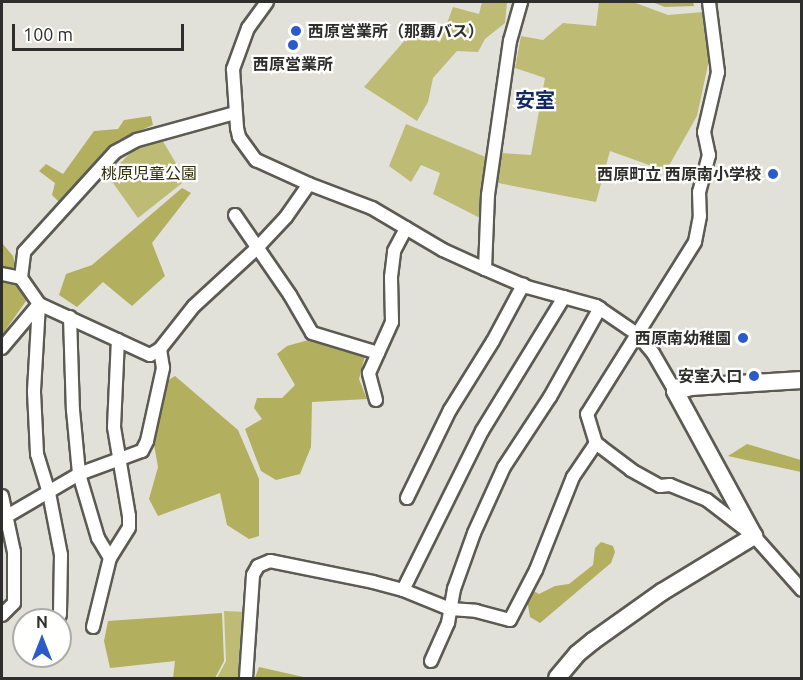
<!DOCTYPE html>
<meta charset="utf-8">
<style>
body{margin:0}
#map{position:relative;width:803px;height:680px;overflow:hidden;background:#e1e1d9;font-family:Ubuntu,"Noto Sans JP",sans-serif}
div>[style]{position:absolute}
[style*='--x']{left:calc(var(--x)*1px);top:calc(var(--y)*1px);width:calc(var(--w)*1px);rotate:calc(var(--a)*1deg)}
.green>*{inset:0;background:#bebc74}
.forest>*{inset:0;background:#b2af5e}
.roads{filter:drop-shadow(2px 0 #5b5b54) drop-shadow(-2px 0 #5b5b54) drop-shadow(0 2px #5b5b54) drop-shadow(0 -2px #5b5b54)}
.minor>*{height:12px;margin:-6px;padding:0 6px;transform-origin:6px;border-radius:6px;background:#fff}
.tertiary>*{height:16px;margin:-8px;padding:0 8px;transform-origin:8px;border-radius:8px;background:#fff}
.dots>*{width:16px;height:16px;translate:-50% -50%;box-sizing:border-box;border:3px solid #fffffe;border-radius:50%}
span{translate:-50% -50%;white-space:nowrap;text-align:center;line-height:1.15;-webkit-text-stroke:4.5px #fffffe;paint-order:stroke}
.poi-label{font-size:16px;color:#2e2f2c;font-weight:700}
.left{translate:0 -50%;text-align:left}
.right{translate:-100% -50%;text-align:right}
.park-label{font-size:16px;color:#31300b}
.quarter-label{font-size:20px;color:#11295e;font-weight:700}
.frame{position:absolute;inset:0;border:3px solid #2e2f2c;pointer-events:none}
.north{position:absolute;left:12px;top:608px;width:60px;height:60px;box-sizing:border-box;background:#fffffe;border:2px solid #abacaa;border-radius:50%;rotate:0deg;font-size:16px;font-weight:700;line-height:24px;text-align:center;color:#2e2f2c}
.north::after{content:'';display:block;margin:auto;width:21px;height:27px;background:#2b5bc9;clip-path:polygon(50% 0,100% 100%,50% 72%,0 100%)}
.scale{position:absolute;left:12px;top:24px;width:172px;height:27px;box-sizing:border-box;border:3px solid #2e2f2c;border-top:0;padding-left:8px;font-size:18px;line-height:21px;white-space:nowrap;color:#2e2f2c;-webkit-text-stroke:4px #fffffe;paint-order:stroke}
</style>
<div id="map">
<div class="green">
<div style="clip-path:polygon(482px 2px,507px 2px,505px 23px,485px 39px,478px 52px,457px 51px,433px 78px,428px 102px,417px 121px,364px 87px,413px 31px,440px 42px,453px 7px,479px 14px)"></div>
<div style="clip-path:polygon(599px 2px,633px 2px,668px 15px,703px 12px,709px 60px,697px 116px,666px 171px,610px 151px,596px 202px,498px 183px,501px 153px,531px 155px,545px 78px,515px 68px,521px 36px,543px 40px,563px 23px,596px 26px)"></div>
<div style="clip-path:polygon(406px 124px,488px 158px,482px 219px,433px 194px,440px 173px,421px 165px,411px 182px,389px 166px)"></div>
<div style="clip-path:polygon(161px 138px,186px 180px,138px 218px,108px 176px,135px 148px)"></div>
<div style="clip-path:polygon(224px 611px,248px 612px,242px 678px,217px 678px,226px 661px)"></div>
</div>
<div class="forest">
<div style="clip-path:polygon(652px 2px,693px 2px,694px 6px,665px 7px)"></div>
<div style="clip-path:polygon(151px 116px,153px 125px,118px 140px,60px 203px,52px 195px,55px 183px,39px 171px,46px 164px,63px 174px,94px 131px,118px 129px,124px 120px)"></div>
<div style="clip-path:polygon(182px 188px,191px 193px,152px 243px,165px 276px,132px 306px,103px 282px,77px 307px,59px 295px,66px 274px,92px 265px)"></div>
<div style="clip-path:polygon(2px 243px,13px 256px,26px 301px,2px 335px)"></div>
<div style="clip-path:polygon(312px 339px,365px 356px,359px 379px,367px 399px,312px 402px,311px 447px,300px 474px,276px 480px,261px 471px,245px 429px,262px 419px,254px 408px,257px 398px,282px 398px,295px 385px,277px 354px,287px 346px)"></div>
<div style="clip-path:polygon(175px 376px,238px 430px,259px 479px,259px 536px,249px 539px,227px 525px,220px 493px,158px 516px,149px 499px,158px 467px,153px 439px,165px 382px)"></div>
<div style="clip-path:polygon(747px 444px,801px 460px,801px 472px,728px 456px)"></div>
<div style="clip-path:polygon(601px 542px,613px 546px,615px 552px,611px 563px,540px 623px,530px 617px,526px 593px,530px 589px,539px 594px,555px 586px,569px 584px,593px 565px,595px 548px)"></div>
<div style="clip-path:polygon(222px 613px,224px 661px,215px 678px,173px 678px,175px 661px,110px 668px,104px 641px,108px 621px)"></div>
<div style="clip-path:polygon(259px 667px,308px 678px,255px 678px)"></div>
</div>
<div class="roads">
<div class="minor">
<div style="--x:267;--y:2;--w:32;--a:126"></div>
<div style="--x:248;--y:28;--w:44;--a:110.1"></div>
<div style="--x:233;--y:69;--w:59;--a:86.1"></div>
<div style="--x:237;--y:128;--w:9;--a:77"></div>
<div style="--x:239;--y:137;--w:29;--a:54"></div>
<div style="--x:256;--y:160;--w:58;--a:24.4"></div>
<div style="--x:309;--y:184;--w:67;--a:20.9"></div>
<div style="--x:372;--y:208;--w:82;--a:30.6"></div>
<div style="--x:443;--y:250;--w:46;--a:24.3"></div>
<div style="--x:485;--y:269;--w:46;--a:23.2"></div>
<div style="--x:527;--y:287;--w:72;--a:15.4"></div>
<div style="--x:596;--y:306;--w:50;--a:34.3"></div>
<div style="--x:637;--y:334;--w:25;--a:50"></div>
<div style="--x:653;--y:353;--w:44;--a:59.9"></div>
<div style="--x:709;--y:2;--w:71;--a:82.7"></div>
<div style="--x:718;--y:72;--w:62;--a:103.1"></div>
<div style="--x:704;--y:132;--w:24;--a:78"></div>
<div style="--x:709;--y:155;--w:38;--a:105"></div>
<div style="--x:699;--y:192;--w:24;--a:88"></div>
<div style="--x:700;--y:216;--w:26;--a:101"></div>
<div style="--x:695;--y:242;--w:203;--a:122.1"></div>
<div style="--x:587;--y:414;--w:30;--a:73"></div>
<div style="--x:596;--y:443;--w:6;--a:39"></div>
<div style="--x:601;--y:447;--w:38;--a:37"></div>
<div style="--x:631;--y:470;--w:33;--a:29"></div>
<div style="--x:660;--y:486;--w:10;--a:-6"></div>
<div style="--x:670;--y:485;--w:40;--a:22"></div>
<div style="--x:707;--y:500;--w:59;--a:37.5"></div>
<div style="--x:754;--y:536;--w:72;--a:48.4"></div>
<div style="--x:235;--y:215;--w:97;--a:55.5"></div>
<div style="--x:290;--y:295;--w:44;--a:59.9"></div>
<div style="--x:312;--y:333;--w:69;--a:16.9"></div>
<div style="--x:485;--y:269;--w:74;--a:-87.7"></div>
<div style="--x:488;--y:195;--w:156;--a:-81.9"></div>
<div style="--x:510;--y:41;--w:41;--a:-74.2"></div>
<div style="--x:2;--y:274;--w:19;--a:12"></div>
<div style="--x:21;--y:278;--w:32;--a:55"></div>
<div style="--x:39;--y:304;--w:122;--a:24.7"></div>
<div style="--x:150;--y:355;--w:12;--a:-31"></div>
<div style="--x:160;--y:349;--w:55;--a:-51.7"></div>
<div style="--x:194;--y:306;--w:86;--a:-42.6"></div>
<div style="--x:257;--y:248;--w:42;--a:-46.9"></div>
<div style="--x:286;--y:217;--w:40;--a:-55.1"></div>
<div style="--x:21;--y:278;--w:26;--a:-83"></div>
<div style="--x:24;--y:252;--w:135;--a:-47.7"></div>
<div style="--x:115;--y:152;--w:25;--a:-29"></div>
<div style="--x:137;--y:140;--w:102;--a:-15.4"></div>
<div style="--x:39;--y:304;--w:88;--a:93.3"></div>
<div style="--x:34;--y:392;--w:62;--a:87.2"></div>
<div style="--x:37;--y:454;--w:41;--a:72.9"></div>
<div style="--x:49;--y:493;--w:63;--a:79"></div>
<div style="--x:61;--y:555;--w:60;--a:91"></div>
<div style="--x:70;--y:317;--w:93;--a:88.2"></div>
<div style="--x:73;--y:410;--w:64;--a:84.6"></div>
<div style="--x:79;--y:474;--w:67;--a:73.5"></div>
<div style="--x:98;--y:538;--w:23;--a:59"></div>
<div style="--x:2;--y:348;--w:57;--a:-49.9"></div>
<div style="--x:376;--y:400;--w:28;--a:-105"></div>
<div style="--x:369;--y:373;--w:56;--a:-65.7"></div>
<div style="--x:392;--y:322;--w:45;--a:-91.3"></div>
<div style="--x:391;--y:277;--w:26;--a:-83"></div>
<div style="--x:394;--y:251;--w:26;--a:-62"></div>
<div style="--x:2;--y:496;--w:57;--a:77.9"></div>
<div style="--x:14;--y:552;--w:51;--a:90"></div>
<div style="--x:14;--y:603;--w:17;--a:135"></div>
<div style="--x:407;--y:498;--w:98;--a:-64"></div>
<div style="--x:450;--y:410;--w:81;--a:-58.1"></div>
<div style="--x:493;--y:341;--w:64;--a:-61.8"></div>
<div style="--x:2;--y:519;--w:89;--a:-30.3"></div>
<div style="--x:79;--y:474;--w:67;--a:-20.1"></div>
<div style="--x:142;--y:451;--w:11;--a:-63"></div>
<div style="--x:147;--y:441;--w:75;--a:-77.6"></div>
<div style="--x:163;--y:368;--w:19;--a:-99"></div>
<div style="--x:403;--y:590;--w:178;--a:-63.6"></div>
<div style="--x:482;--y:431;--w:157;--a:-58.5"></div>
<div style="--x:93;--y:627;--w:71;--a:-76.2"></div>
<div style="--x:110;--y:558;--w:36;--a:-58"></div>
<div style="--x:129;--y:527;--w:11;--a:-90"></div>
<div style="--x:129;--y:516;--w:90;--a:-99.6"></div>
<div style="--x:114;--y:427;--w:87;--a:-87.4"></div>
<div style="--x:431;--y:661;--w:42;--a:-65.9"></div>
<div style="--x:448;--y:623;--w:35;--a:-80"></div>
<div style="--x:454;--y:589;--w:59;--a:-70.3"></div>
<div style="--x:474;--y:533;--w:72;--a:-65.6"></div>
<div style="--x:504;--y:467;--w:84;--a:-56.7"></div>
<div style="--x:550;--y:397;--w:102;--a:-60.7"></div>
<div style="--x:246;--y:678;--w:103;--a:-86.1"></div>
<div style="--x:253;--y:575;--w:10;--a:-61"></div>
<div style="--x:258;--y:566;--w:13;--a:-23"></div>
<div style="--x:270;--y:561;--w:105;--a:11.5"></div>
<div style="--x:373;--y:582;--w:31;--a:15"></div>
<div style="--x:403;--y:590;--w:51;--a:22"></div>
<div style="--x:450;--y:609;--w:26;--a:4"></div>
<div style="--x:476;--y:611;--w:35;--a:15"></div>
<div style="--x:510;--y:620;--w:56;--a:-62.5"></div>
<div style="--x:536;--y:570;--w:100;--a:-68.3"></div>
<div style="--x:573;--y:477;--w:41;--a:-55.9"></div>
</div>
<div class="tertiary">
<div style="--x:557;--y:678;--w:31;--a:-50"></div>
<div style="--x:577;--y:654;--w:21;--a:-39"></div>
<div style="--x:593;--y:641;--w:85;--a:-35.4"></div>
<div style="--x:662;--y:592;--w:108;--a:-31.3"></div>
<div style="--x:754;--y:536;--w:165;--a:-118.6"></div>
<div style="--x:675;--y:391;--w:16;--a:-14"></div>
<div style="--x:691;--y:387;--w:111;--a:-3.6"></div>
</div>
</div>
<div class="dots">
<div style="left:296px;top:31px;background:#2b5bc9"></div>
<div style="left:293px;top:45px;background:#2b5bc9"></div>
<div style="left:773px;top:174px;background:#2b5bc9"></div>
<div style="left:743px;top:338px;background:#2b5bc9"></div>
<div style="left:754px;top:376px;background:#2b5bc9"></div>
</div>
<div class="poi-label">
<span class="left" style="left:308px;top:31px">西原営業所（那覇バス）</span>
<span style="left:293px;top:64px">西原営業所</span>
<span class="right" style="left:761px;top:174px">西原町立 西原南小学校</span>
<span class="right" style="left:731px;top:338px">西原南幼稚園</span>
<span class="right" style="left:742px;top:376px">安室入口</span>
</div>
<div class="park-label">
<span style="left:149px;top:173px">桃原児童公園</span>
</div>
<div class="quarter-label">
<span style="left:535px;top:99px">安室</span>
</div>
<div class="frame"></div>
<div class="north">N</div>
<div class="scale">100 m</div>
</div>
